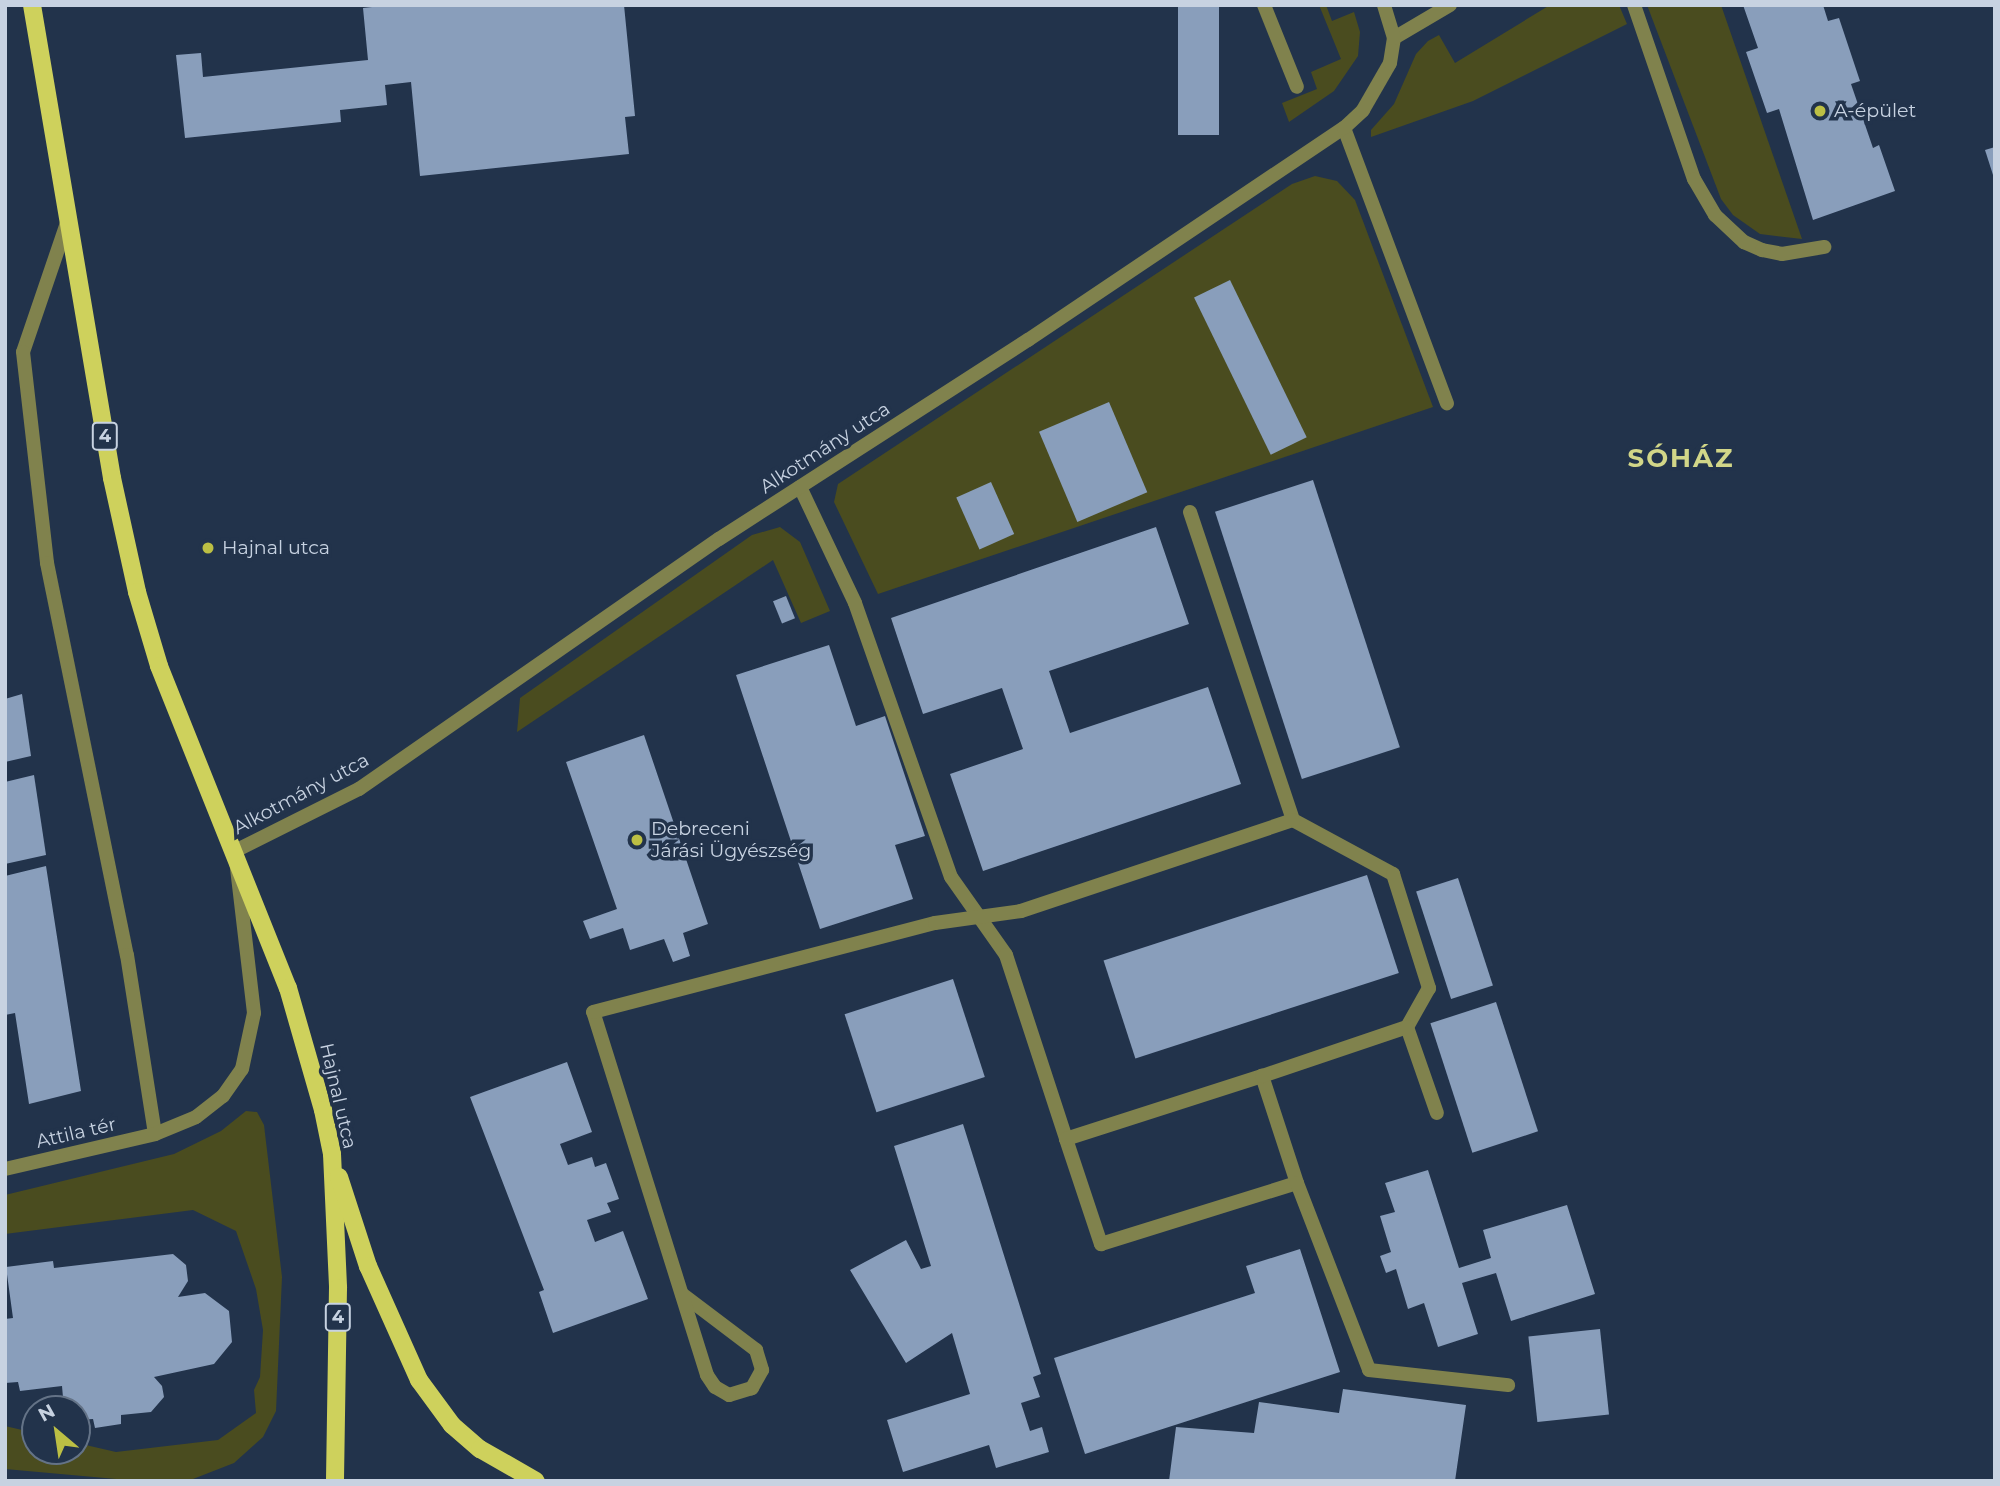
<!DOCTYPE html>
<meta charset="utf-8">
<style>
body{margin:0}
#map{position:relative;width:2000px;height:1486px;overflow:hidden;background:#22334b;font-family:Montserrat,sans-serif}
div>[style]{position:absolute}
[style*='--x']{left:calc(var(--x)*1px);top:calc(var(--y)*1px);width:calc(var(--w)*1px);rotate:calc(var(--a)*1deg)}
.green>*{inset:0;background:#4a4c1f}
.building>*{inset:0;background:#899ebb;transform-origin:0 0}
.service>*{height:14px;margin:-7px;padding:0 7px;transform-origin:7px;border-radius:7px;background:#80824d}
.minor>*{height:14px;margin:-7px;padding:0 7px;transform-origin:7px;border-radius:7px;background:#80824d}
.primary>*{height:18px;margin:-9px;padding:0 9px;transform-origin:9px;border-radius:9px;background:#ced15c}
.dots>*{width:19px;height:19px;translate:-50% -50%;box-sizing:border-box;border:4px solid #22334b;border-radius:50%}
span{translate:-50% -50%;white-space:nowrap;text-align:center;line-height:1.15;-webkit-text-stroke:7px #22334b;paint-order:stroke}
.shield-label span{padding:2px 5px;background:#22334b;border:2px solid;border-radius:5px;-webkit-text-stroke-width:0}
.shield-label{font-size:18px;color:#c7d2e1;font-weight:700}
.poi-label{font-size:19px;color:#c7d2e1}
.left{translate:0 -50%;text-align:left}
.street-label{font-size:19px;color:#c7d2e1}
.district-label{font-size:26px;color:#d2d688;font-weight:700;letter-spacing:2px}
.frame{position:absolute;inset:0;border:7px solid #c7d2e1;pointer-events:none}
.north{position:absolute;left:21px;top:1395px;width:70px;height:70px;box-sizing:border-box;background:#22334b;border:2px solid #647387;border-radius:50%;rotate:331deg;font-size:19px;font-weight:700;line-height:28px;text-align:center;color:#c7d2e1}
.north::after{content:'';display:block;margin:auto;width:24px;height:32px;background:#bcbf44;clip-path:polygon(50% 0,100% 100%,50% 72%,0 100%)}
</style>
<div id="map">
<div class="green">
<div style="clip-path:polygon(1319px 5px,1326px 5px,1332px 21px,1354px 12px,1360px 32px,1358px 56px,1334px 91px,1289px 122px,1282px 103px,1317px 89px,1311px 72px,1341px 59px)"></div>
<div style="clip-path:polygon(1550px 5px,1619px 5px,1627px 24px,1473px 101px,1371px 137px,1371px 130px,1394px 104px,1416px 54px,1428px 41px,1439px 35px,1455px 63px)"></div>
<div style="clip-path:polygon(1647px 5px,1721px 5px,1802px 239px,1760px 234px,1733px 215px,1721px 199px)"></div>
<div style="clip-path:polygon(1315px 176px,1337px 181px,1355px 200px,1433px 407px,878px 594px,834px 502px,838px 484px,1292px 184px)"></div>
<div style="clip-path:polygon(780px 527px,800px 542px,830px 611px,801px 623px,773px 560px,517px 732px,520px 698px,752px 535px)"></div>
<div style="clip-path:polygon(246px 1111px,257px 1112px,264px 1125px,282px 1277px,276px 1411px,263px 1437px,234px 1463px,193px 1479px,116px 1479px,5px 1469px,5px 1426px,35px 1433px,35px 1451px,77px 1451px,77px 1443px,116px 1452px,218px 1440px,256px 1413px,254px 1390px,260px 1377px,263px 1330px,256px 1289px,236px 1231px,193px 1210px,5px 1234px,5px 1195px,174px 1154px,221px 1131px)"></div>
</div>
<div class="building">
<div style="clip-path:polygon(390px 5px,624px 5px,635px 116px,625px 117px,629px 154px,420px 176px,411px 82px,385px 85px,387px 105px,340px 110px,341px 122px,185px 138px,176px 55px,201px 53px,203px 77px,368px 60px,363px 8px)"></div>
<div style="left:1178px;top:5px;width:41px;height:130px"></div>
<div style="clip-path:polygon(1743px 5px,1823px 5px,1828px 21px,1839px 18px,1860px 81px,1851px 84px,1873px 148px,1879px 145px,1895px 191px,1813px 220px,1779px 109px,1767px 113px,1746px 52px,1758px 48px)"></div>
<div style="clip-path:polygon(1995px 147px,1995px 178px,1994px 178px,1985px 150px)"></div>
<div style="left:1230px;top:280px;width:175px;height:40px;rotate:64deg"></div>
<div style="left:1109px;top:402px;width:98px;height:76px;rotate:67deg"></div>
<div style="left:1313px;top:480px;width:281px;height:103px;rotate:72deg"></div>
<div style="left:991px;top:482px;width:57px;height:38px;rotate:66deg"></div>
<div style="clip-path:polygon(1156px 527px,1189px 624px,1049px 671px,1070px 733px,1208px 687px,1241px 784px,983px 871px,950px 774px,1023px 749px,1002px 688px,923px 714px,891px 618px)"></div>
<div style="left:786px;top:596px;width:24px;height:14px;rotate:68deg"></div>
<div style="clip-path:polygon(829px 645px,856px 726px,885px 716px,925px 836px,895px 845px,913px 899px,820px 929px,736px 675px)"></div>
<div style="clip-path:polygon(22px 694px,31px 756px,5px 762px,5px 699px)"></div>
<div style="clip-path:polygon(644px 735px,708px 924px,683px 933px,690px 956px,673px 962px,664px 939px,630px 950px,623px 928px,590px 939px,583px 921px,617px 909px,566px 762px)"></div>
<div style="clip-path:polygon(34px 775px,46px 855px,5px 864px,5px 782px)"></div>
<div style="clip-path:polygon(46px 866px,81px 1091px,29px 1104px,15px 1013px,5px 1015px,5px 876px)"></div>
<div style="left:1367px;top:875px;width:103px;height:277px;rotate:72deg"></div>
<div style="left:1458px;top:878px;width:113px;height:44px;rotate:72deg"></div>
<div style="left:953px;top:979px;width:103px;height:114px;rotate:72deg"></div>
<div style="left:1496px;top:1002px;width:136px;height:69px;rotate:72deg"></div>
<div style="clip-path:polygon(567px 1062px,592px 1132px,560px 1144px,568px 1165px,592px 1157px,595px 1167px,606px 1163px,619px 1199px,607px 1203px,611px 1212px,587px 1220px,595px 1242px,623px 1231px,648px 1299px,553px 1333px,539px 1292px,544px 1290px,470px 1097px)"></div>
<div style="clip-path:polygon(963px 1124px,1041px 1374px,1033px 1377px,1040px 1397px,1021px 1403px,1030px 1431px,1042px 1427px,1049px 1452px,996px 1468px,989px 1445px,903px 1472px,887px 1420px,970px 1394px,952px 1333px,906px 1363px,850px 1270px,906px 1240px,921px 1269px,931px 1266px,894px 1146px)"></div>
<div style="clip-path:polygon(1428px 1170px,1459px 1268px,1491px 1258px,1483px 1230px,1567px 1205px,1595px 1294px,1511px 1321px,1496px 1273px,1462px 1283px,1478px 1334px,1438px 1347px,1424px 1303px,1408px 1309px,1396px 1269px,1386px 1273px,1380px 1256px,1391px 1252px,1380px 1216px,1395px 1212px,1385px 1183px)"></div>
<div style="clip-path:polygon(1300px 1249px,1340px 1372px,1085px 1454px,1054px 1358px,1255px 1293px,1246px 1266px)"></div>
<div style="clip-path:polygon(173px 1254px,186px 1265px,188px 1281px,178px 1297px,205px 1293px,229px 1311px,232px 1342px,214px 1364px,154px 1377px,162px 1386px,164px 1397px,151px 1412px,121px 1415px,121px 1424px,95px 1428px,93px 1419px,77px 1420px,77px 1409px,64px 1409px,62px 1386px,20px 1391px,18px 1382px,5px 1383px,5px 1319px,13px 1318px,6px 1267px,53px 1261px,54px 1268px)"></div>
<div style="left:1600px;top:1329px;width:86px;height:72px;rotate:84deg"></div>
<div style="clip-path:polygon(1343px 1389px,1466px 1405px,1455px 1481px,1169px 1481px,1176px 1427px,1254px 1433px,1259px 1402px,1339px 1413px)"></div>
</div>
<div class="service">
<div style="--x:1264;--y:5;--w:88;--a:68.1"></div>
<div style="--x:68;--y:220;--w:139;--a:108.8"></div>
<div style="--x:23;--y:352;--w:212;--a:83.5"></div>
<div style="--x:47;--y:563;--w:400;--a:78.5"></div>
<div style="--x:127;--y:955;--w:181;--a:81.1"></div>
<div style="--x:800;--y:487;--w:128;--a:64.6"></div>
<div style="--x:855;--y:603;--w:290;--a:70.7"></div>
<div style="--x:951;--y:877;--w:95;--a:54.8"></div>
<div style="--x:1006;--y:955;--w:194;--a:71.9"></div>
<div style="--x:1066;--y:1139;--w:111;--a:71.6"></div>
<div style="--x:1101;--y:1244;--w:205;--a:-17.3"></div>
<div style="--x:1297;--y:1183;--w:113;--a:-108.1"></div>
<div style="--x:1262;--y:1076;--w:206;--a:162.2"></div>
<div style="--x:1190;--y:512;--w:325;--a:71.5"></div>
<div style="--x:1293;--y:820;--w:114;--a:28.4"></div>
<div style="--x:1393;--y:874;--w:120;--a:72.5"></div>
<div style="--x:1429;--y:988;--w:45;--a:119.4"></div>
<div style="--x:1407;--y:1027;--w:153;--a:161.3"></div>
<div style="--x:1407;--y:1027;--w:91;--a:70.8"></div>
<div style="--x:1297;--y:1183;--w:200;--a:68.9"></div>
<div style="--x:1369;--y:1370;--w:140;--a:6.2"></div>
<div style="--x:682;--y:1294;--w:93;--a:37.1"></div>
<div style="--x:756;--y:1350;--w:21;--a:73"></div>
<div style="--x:762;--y:1370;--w:21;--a:119"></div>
<div style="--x:752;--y:1388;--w:24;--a:163"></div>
<div style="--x:729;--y:1395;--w:16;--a:-150"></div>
<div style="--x:715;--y:1387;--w:14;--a:-124"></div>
<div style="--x:707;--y:1375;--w:380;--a:-107.4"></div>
<div style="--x:593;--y:1012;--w:353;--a:-14.6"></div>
<div style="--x:935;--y:923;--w:87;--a:-7.9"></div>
<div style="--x:1021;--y:911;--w:287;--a:-18.5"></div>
</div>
<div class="minor">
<div style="--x:1634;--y:5;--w:184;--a:71"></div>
<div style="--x:1694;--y:179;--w:42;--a:59.7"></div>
<div style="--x:1715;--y:215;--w:40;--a:43"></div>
<div style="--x:1744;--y:242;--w:20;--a:24"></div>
<div style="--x:1762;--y:250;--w:20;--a:11"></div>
<div style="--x:1782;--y:254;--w:43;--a:-9.5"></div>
<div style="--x:1394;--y:38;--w:65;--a:-30.5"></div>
<div style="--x:1344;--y:128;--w:294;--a:69.5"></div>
<div style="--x:5;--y:1169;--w:154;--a:-13.1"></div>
<div style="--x:155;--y:1134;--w:44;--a:-22.5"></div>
<div style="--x:196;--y:1117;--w:34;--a:-38"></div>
<div style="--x:223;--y:1096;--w:33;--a:-55"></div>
<div style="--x:242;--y:1069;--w:57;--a:-77.9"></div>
<div style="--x:254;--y:1013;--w:163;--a:-96.7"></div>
<div style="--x:235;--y:851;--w:139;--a:-26.6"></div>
<div style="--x:359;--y:789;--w:438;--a:-34.8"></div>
<div style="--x:719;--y:539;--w:368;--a:-32.8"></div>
<div style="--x:1028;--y:340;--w:381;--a:-33.9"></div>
<div style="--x:1344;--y:128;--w:26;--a:-43"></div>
<div style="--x:1363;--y:110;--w:54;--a:-60.1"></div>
<div style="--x:1390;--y:63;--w:25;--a:-81"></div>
<div style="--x:1394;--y:38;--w:34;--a:-107"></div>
</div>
<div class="primary">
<div style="--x:32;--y:5;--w:480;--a:80.4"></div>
<div style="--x:112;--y:478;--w:117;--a:77.6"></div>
<div style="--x:137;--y:592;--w:77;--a:73.4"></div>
<div style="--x:159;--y:666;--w:347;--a:68.2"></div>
<div style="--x:288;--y:988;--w:127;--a:74"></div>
<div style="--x:323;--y:1110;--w:45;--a:78.4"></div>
<div style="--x:332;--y:1154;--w:134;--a:87.4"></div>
<div style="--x:338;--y:1288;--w:193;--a:90.9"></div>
<div style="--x:339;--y:1177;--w:94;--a:72"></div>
<div style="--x:368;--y:1266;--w:125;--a:65.9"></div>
<div style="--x:419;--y:1380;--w:56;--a:53.7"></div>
<div style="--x:452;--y:1425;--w:37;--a:41"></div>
<div style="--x:480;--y:1449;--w:64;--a:29.7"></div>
</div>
<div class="dots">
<div style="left:1820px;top:111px;background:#bcbf44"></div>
<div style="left:208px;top:548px;background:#bcbf44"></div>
<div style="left:637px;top:840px;background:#bcbf44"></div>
</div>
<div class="shield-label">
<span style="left:105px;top:436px">4</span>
<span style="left:338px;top:1317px">4</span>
</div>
<div class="poi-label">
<span class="left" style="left:1834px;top:111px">A-épület</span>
<span class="left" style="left:222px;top:548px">Hajnal utca</span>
<span class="left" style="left:651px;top:840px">Debreceni<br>Járási Ügyészség</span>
</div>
<div class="street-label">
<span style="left:825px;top:448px;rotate:-33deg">Alkotmány utca</span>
<span style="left:301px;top:794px;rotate:-28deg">Alkotmány utca</span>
<span style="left:338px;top:1096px;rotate:77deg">Hajnal utca</span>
<span style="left:76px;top:1133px;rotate:-13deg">Attila tér</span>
</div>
<div class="district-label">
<span style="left:1681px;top:459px">SÓHÁZ</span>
</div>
<div class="frame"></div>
<div class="north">N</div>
</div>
